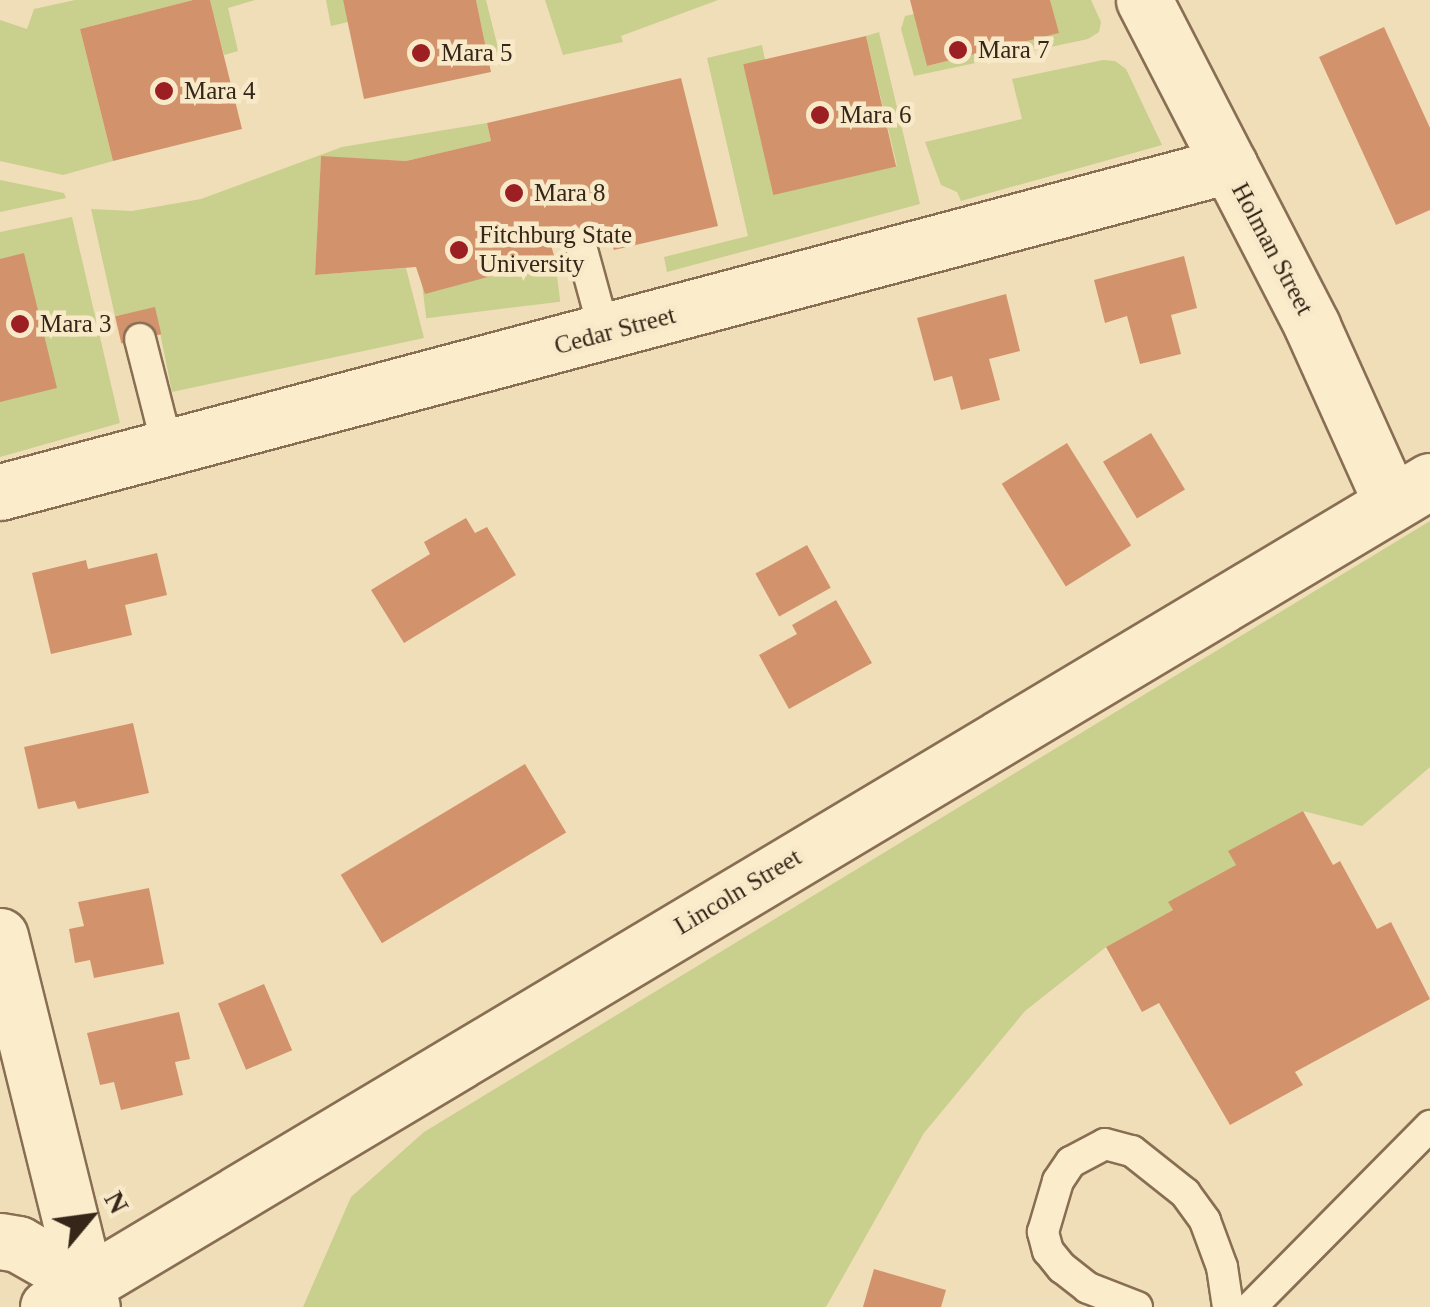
<!DOCTYPE html>
<style>
body{margin:0}
#map{position:relative;width:1430px;height:1307px;overflow:hidden;background:#f0deb9;font-family:Georgia,serif}
div>[style]{position:absolute}
[style*='--x']{left:calc(var(--x)*1px);top:calc(var(--y)*1px);width:calc(var(--w)*1px);rotate:calc(var(--a)*1deg)}
.green>*{inset:0;background:#c9cf8d;transform-origin:0 0}
.building>*{inset:0;background:#d2936c;transform-origin:0 0}
.roads{filter:drop-shadow(2px 0 #886e53) drop-shadow(-2px 0 #886e53) drop-shadow(0 2px #886e53) drop-shadow(0 -2px #886e53)}
.service>*{height:30px;margin:-15px;padding:0 15px;transform-origin:15px;border-radius:15px;background:#fbeccc}
.minor>*{height:55px;margin:-27.5px;padding:0 27.5px;transform-origin:27.5px;border-radius:27.5px;background:#fbeccc}
.dots>*{width:28px;height:28px;translate:-50% -50%;box-sizing:border-box;border:5px solid #f8e9c9;border-radius:50%}
span{translate:-50% -50%;white-space:nowrap;text-align:center;line-height:1.15;-webkit-text-stroke:9px #f8e9c9;paint-order:stroke}
.poi-label{font-size:25px;color:#352619}
.left{translate:0 -50%;text-align:left}
.street-label{font-size:25px;color:#352619}
.north{position:absolute;left:40px;top:1167px;width:100px;height:100px;-webkit-text-stroke:8px #f8e9c9;paint-order:stroke;rotate:61deg;font-size:28px;font-weight:700;line-height:40px;text-align:center;color:#352619}
.north::after{content:'';display:block;margin:auto;width:35px;height:45px;background:#352619;clip-path:polygon(50% 0,100% 100%,50% 72%,0 100%)}
</style>
<div id="map">
<div class="green">
<div style="clip-path:polygon(75px 0,193px 0,80px 29px,113px 161px,63px 175px,0 161px,0 20px,27px 29px,34px 9px)"></div>
<div style="clip-path:polygon(210px 0,255px 0,228px 8px,238px 51px,224px 55px)"></div>
<div style="clip-path:polygon(326px 0,343px 0,348px 22px,331px 26px)"></div>
<div style="clip-path:polygon(476px 0,486px 0,502px 64px,490px 66px)"></div>
<div style="clip-path:polygon(545px 0,718px 0,621px 36px,623px 42px,563px 55px)"></div>
<div style="clip-path:polygon(1050px 0,1091px 0,1101px 22px,1099px 32px,1088px 39px,914px 76px,901px 29px,905px 16px,914px 14px,927px 66px,1058px 33px)"></div>
<div style="clip-path:polygon(879px 32px,920px 204px,667px 272px,664px 257px,748px 236px,707px 58px,762px 45px,765px 60px,743px 66px,897px 166px,866px 36px)"></div>
<div style="clip-path:polygon(1103px 60px,1115px 61px,1126px 69px,1162px 145px,961px 201px,957px 192px,941px 185px,925px 142px,1022px 119px,1012px 79px)"></div>
<div style="clip-path:polygon(487px 123px,491px 141px,406px 161px,321px 157px,315px 275px,406px 268px,424px 338px,172px 392px,155px 308px,115px 316px,91px 209px,132px 211px,201px 199px,342px 147px)"></div>
<div style="clip-path:polygon(0 180px,64px 193px,66px 198px,0 212px)"></div>
<div style="clip-path:polygon(72px 217px,120px 423px,0 457px,0 232px)"></div>
<div style="left:555px;top:259px;width:43px;height:135px;rotate:83deg"></div>
<div style="clip-path:polygon(1430px 521px,1430px 767px,1362px 826px,1303px 811px,1229px 851px,1236px 865px,1169px 903px,1173px 910px,1106px 947px,1025px 1011px,924px 1133px,826px 1307px,303px 1307px,351px 1197px,424px 1132px)"></div>
</div>
<div class="building">
<div style="clip-path:polygon(193px 0,210px 0,242px 129px,113px 161px,80px 29px)"></div>
<div style="clip-path:polygon(343px 0,476px 0,491px 72px,364px 99px)"></div>
<div style="clip-path:polygon(910px 0,1050px 0,1059px 33px,927px 66px)"></div>
<div style="clip-path:polygon(1384px 27px,1430px 128px,1430px 210px,1396px 225px,1319px 57px)"></div>
<div style="left:866px;top:36px;width:134px;height:126px;rotate:77deg"></div>
<div style="clip-path:polygon(681px 78px,718px 226px,614px 250px,607px 233px,551px 245px,555px 259px,425px 294px,416px 267px,315px 275px,321px 156px,406px 161px,491px 141px,487px 123px)"></div>
<div style="clip-path:polygon(24px 253px,57px 388px,0 402px,0 259px)"></div>
<div style="clip-path:polygon(1184px 256px,1197px 308px,1171px 315px,1181px 354px,1140px 364px,1127px 316px,1105px 323px,1094px 280px)"></div>
<div style="clip-path:polygon(1006px 294px,1020px 351px,989px 359px,1000px 400px,961px 410px,952px 376px,934px 381px,917px 318px)"></div>
<div style="left:155px;top:307px;width:28px;height:41px;rotate:77deg"></div>
<div style="left:1151px;top:433px;width:66px;height:56px;rotate:59deg"></div>
<div style="left:1067px;top:443px;width:121px;height:77px;rotate:58deg"></div>
<div style="clip-path:polygon(466px 518px,475px 533px,487px 527px,516px 575px,404px 643px,371px 590px,430px 554px,424px 542px)"></div>
<div style="left:807px;top:545px;width:49px;height:59px;rotate:61deg"></div>
<div style="clip-path:polygon(157px 553px,167px 595px,125px 605px,132px 635px,51px 654px,32px 573px,86px 560px,88px 569px)"></div>
<div style="clip-path:polygon(836px 600px,872px 663px,789px 709px,759px 655px,797px 634px,792px 625px)"></div>
<div style="clip-path:polygon(133px 723px,149px 793px,78px 809px,75px 801px,38px 809px,24px 747px)"></div>
<div style="left:525px;top:764px;width:80px;height:215px;rotate:59deg"></div>
<div style="clip-path:polygon(1303px 811px,1333px 865px,1340px 861px,1377px 929px,1391px 922px,1430px 999px,1295px 1072px,1303px 1085px,1230px 1125px,1159px 1003px,1142px 1012px,1106px 947px,1173px 910px,1168px 902px,1236px 865px,1228px 851px)"></div>
<div style="clip-path:polygon(149px 888px,164px 964px,94px 978px,90px 960px,75px 963px,69px 929px,84px 926px,78px 902px)"></div>
<div style="left:264px;top:984px;width:72px;height:50px;rotate:67deg"></div>
<div style="clip-path:polygon(179px 1012px,190px 1059px,175px 1062px,183px 1095px,121px 1110px,114px 1082px,100px 1085px,87px 1033px)"></div>
<div style="clip-path:polygon(874px 1269px,946px 1290px,941px 1307px,863px 1307px)"></div>
</div>
<div class="roads">
<div class="service">
<div style="--x:581;--y:246;--w:91;--a:74.7"></div>
<div style="--x:140;--y:339;--w:114;--a:75.7"></div>
<div style="--x:1137;--y:1307;--w:53;--a:-158.8"></div>
<div style="--x:1088;--y:1288;--w:33;--a:-142"></div>
<div style="--x:1062;--y:1268;--w:22;--a:-129"></div>
<div style="--x:1048;--y:1251;--w:20;--a:-105"></div>
<div style="--x:1043;--y:1232;--w:53;--a:-73.6"></div>
<div style="--x:1058;--y:1181;--w:23;--a:-56"></div>
<div style="--x:1071;--y:1162;--w:38;--a:-28"></div>
<div style="--x:1105;--y:1144;--w:28;--a:15"></div>
<div style="--x:1132;--y:1151;--w:68;--a:38.4"></div>
<div style="--x:1185;--y:1193;--w:34;--a:54"></div>
<div style="--x:1205;--y:1221;--w:49;--a:69.7"></div>
<div style="--x:1222;--y:1267;--w:40;--a:81.5"></div>
<div style="--x:1251;--y:1307;--w:255;--a:-45.3"></div>
</div>
<div class="minor">
<div style="--x:1144;--y:0;--w:367;--a:62.7"></div>
<div style="--x:1312;--y:326;--w:193;--a:65.8"></div>
<div style="--x:0;--y:492;--w:1272;--a:-14.9"></div>
<div style="--x:0;--y:936;--w:382;--a:76.1"></div>
<div style="--x:0;--y:1241;--w:18;--a:9"></div>
<div style="--x:18;--y:1244;--w:77;--a:29.6"></div>
<div style="--x:48;--y:1307;--w:1610;--a:-30.87"></div>
</div>
</div>
<div class="dots">
<div style="left:958px;top:50px;background:#9b1f23"></div>
<div style="left:421px;top:53px;background:#9b1f23"></div>
<div style="left:164px;top:91px;background:#9b1f23"></div>
<div style="left:820px;top:115px;background:#9b1f23"></div>
<div style="left:514px;top:193px;background:#9b1f23"></div>
<div style="left:459px;top:250px;background:#9b1f23"></div>
<div style="left:20px;top:324px;background:#9b1f23"></div>
</div>
<div class="poi-label">
<span class="left" style="left:978px;top:50px">Mara 7</span>
<span class="left" style="left:441px;top:53px">Mara 5</span>
<span class="left" style="left:184px;top:91px">Mara 4</span>
<span class="left" style="left:840px;top:115px">Mara 6</span>
<span class="left" style="left:534px;top:193px">Mara 8</span>
<span class="left" style="left:479px;top:250px">Fitchburg State<br>University</span>
<span class="left" style="left:40px;top:324px">Mara 3</span>
</div>
<div class="street-label">
<span style="left:1272px;top:249px;rotate:62deg">Holman Street</span>
<span style="left:615px;top:331px;rotate:-15deg">Cedar Street</span>
<span style="left:738px;top:892px;rotate:-31deg">Lincoln Street</span>
</div>
<div class="north">N</div>
</div>
